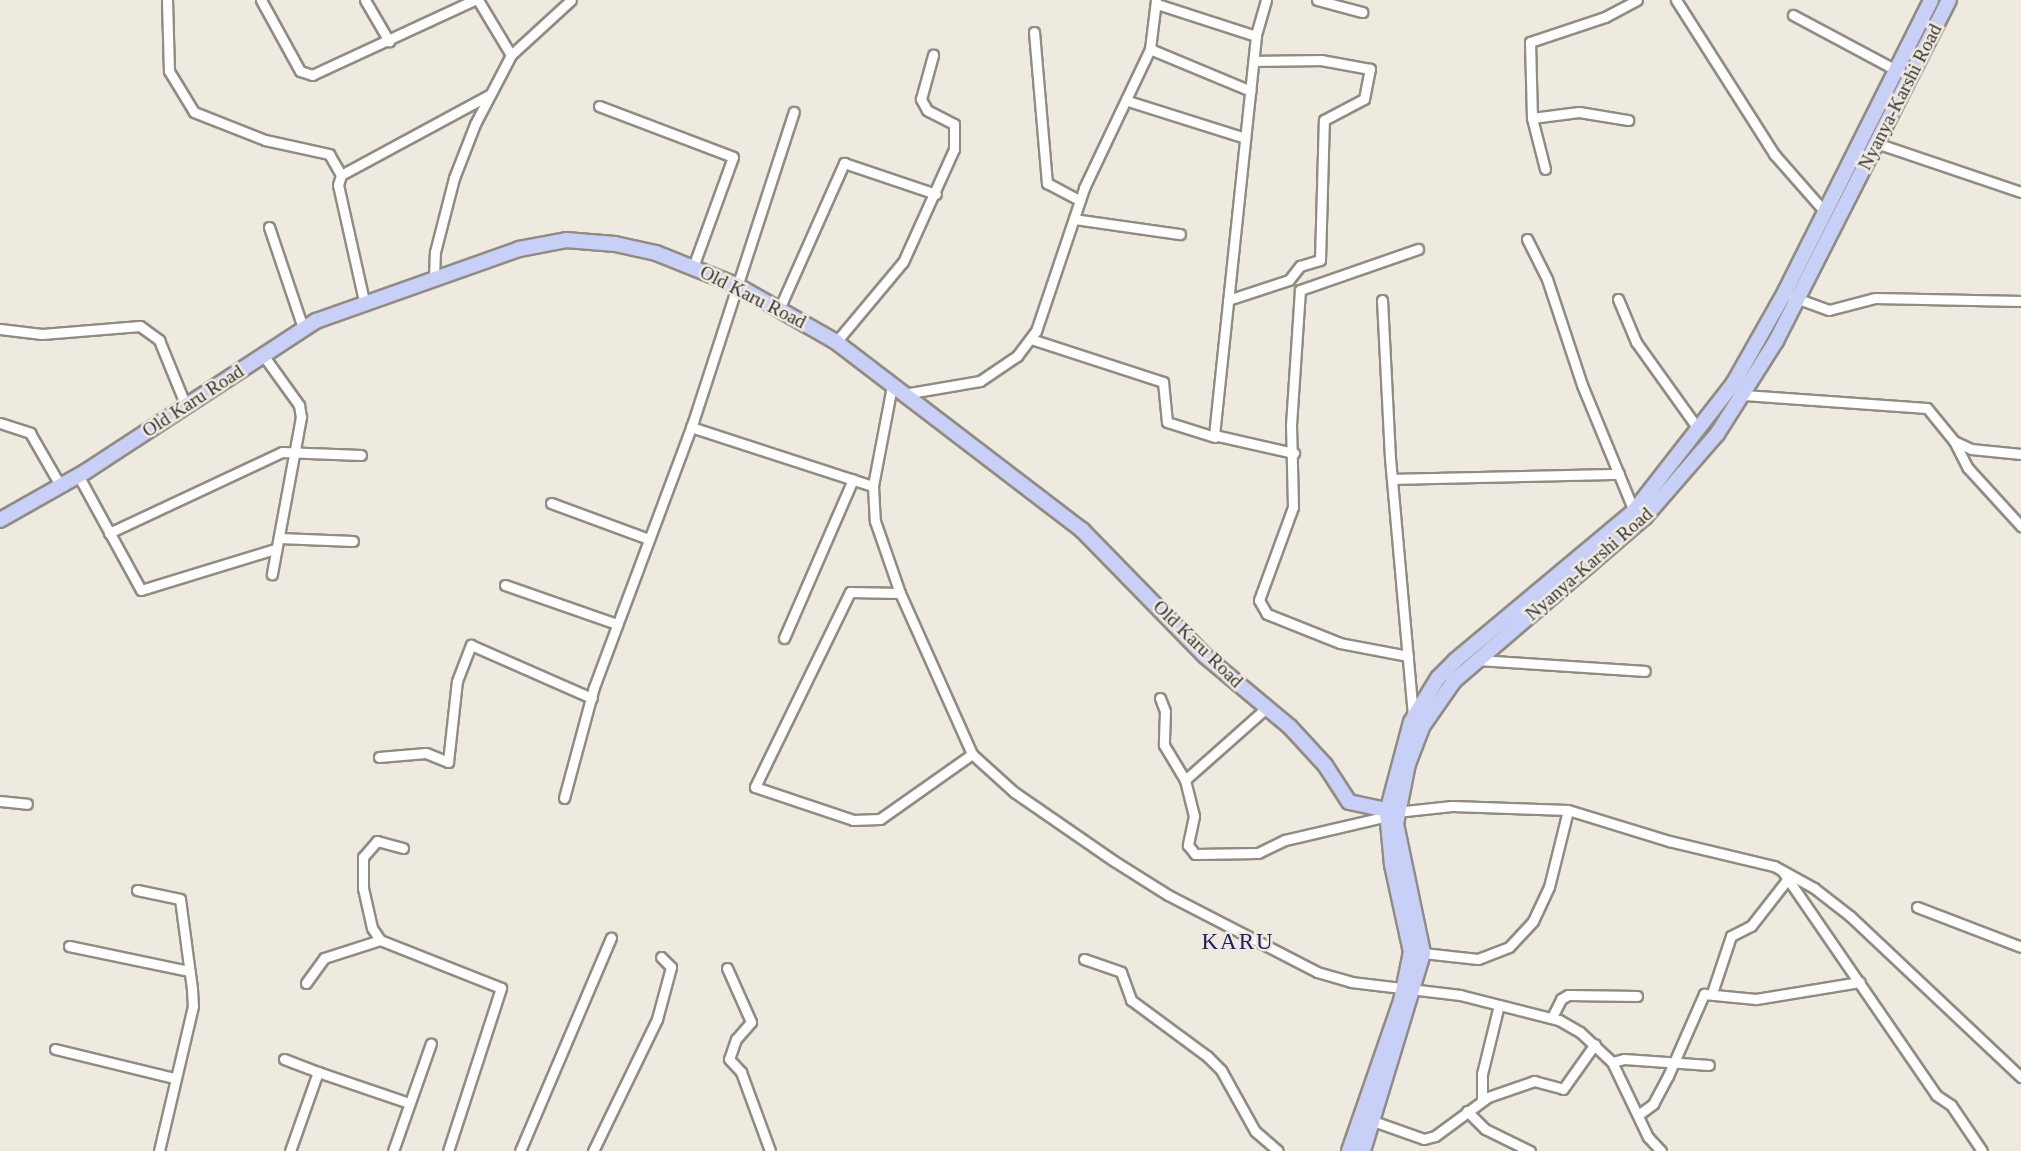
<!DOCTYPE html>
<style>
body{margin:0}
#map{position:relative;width:2021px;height:1151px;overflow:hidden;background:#efeae0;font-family:"Times New Roman",serif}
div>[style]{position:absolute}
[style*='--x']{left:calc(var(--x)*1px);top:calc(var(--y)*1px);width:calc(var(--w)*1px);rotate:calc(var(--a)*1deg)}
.roads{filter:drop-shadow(2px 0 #918c83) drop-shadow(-2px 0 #918c83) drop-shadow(0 2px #918c83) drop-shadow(0 -2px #918c83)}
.minor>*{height:9px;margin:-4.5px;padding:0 4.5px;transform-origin:4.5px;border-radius:4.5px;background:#fff}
.primary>*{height:14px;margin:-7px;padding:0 7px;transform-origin:7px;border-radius:7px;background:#c9d0f7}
span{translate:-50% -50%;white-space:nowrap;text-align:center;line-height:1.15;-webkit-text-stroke:5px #efeae0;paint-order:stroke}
.street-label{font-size:19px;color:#35332f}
.quarter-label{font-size:23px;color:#20225b;letter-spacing:2px}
</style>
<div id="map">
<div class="roads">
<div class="minor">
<div style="--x:167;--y:0;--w:71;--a:88.4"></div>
<div style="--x:169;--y:71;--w:48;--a:58.6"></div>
<div style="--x:194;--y:112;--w:76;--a:21.5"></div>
<div style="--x:265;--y:140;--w:66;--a:12.3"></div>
<div style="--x:329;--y:154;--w:24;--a:60"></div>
<div style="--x:261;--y:0;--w:81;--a:61.2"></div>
<div style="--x:300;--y:71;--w:13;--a:18"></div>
<div style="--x:312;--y:75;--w:179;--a:-24.8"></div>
<div style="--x:365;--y:0;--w:48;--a:59.7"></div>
<div style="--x:1266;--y:0;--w:37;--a:106"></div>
<div style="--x:1256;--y:36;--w:401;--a:96"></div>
<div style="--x:1214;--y:435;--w:82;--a:12.7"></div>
<div style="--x:1317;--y:0;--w:47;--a:14.9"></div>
<div style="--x:1676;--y:0;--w:183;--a:57.5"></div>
<div style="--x:1774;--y:154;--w:77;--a:48.7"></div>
<div style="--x:1157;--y:4;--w:104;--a:17.9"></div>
<div style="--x:1793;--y:15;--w:117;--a:28.1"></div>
<div style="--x:1034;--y:32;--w:152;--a:85.1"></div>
<div style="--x:1047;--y:183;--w:36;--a:28"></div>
<div style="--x:1150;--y:49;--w:109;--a:22.6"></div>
<div style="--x:511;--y:55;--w:81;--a:-42.5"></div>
<div style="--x:1128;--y:101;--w:123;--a:17.5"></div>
<div style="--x:599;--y:106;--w:143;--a:20.8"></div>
<div style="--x:733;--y:157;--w:117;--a:110"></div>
<div style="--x:1532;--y:118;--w:47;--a:-7.3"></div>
<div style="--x:1579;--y:112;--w:50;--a:9.3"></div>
<div style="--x:1876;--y:143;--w:153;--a:18.7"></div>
<div style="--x:1545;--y:169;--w:53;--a:-104.3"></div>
<div style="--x:1532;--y:118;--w:76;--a:-91.5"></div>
<div style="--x:1530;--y:42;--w:79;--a:-18.4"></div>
<div style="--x:1605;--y:17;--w:36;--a:-28"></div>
<div style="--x:1074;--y:219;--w:107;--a:8.1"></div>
<div style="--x:269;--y:227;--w:107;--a:71.4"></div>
<div style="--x:1527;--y:239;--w:45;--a:63.4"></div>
<div style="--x:1547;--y:279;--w:112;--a:71.7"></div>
<div style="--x:1582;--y:385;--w:136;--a:67.6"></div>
<div style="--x:434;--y:278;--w:26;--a:-88"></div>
<div style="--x:435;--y:252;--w:76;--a:-75.6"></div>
<div style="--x:454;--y:178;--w:58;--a:-68.7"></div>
<div style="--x:475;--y:124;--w:78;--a:-62.4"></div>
<div style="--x:511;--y:55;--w:64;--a:-121"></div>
<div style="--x:1793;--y:297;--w:38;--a:20"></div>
<div style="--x:1829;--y:310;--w:48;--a:-14.6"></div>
<div style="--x:1875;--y:298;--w:146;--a:1.2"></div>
<div style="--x:1618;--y:299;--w:47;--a:67.3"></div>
<div style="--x:1636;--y:342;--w:108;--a:54.4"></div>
<div style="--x:1228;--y:300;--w:64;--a:-18.2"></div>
<div style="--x:1289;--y:280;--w:18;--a:-52"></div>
<div style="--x:1300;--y:266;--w:21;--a:-17"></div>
<div style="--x:1320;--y:260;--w:140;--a:-88.4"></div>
<div style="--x:1324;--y:120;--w:45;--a:-27.7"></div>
<div style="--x:1364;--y:99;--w:31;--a:-79"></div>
<div style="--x:1370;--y:69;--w:50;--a:-169.6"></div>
<div style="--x:1321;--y:60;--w:67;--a:179.1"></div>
<div style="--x:1382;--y:300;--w:158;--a:87.1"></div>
<div style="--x:1390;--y:458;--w:259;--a:84.9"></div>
<div style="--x:364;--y:301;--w:119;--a:-102.6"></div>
<div style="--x:338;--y:185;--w:10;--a:-73"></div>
<div style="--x:341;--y:175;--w:168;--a:-28.4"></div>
<div style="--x:780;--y:307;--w:158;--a:-66"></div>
<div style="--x:844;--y:163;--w:97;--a:18.6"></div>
<div style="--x:0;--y:329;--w:42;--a:6.8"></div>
<div style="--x:42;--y:334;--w:98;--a:-4.7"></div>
<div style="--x:140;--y:326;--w:24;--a:36"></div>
<div style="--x:159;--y:340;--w:71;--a:67.8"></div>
<div style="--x:1031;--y:339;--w:139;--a:18"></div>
<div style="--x:1163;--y:382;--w:40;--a:84.3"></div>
<div style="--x:1167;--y:422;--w:50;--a:17.4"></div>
<div style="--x:836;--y:342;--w:104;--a:-50.1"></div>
<div style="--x:903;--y:262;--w:124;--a:-65.7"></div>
<div style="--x:954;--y:149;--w:25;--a:-90"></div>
<div style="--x:954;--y:124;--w:30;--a:-153"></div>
<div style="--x:927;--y:110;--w:13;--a:-119"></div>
<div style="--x:921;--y:99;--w:46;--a:-74.7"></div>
<div style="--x:263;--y:355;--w:62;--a:54.2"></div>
<div style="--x:299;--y:405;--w:12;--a:81"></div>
<div style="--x:301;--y:417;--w:160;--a:100.5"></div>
<div style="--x:892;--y:386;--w:102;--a:100.8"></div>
<div style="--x:873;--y:486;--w:35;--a:87"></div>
<div style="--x:875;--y:521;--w:76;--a:70.9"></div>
<div style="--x:900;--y:593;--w:176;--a:65.9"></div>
<div style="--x:972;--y:754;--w:57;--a:42.1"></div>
<div style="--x:1014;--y:792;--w:121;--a:34.6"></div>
<div style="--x:1114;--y:861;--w:64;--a:32.2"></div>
<div style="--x:1168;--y:895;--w:168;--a:27.3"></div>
<div style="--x:1317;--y:972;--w:35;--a:16"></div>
<div style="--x:1351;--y:982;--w:110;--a:6.8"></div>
<div style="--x:1460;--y:995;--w:102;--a:14.2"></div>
<div style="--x:1559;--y:1020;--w:24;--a:30"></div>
<div style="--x:1580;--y:1032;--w:44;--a:43.2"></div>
<div style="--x:1612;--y:1062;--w:83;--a:64.4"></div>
<div style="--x:1648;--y:1137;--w:19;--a:47"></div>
<div style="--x:904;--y:394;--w:77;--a:-9.7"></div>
<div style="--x:980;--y:381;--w:45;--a:-34"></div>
<div style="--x:1017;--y:356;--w:31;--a:-53"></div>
<div style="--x:1036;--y:331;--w:151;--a:-71.4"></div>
<div style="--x:1084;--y:188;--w:154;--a:-64.6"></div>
<div style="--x:1150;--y:49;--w:49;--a:-83"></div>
<div style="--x:1744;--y:395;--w:183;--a:4.1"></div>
<div style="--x:1927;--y:408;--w:43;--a:50.7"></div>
<div style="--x:1954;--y:441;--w:19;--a:25"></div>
<div style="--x:1971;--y:449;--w:50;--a:5.7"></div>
<div style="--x:0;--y:423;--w:32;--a:18"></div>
<div style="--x:30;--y:433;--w:60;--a:60"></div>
<div style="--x:691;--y:427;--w:191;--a:18"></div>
<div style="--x:1954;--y:441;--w:30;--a:63"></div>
<div style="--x:1968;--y:468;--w:79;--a:47.6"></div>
<div style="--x:78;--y:475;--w:131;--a:61.3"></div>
<div style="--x:141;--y:590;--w:140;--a:-17"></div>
<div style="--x:1394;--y:479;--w:225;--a:-1.3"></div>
<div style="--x:551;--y:503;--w:104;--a:20.2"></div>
<div style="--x:109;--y:533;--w:191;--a:-25.1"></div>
<div style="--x:282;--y:452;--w:79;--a:2.2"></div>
<div style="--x:279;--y:538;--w:74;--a:2.3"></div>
<div style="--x:505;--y:585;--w:119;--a:19.2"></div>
<div style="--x:900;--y:593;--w:50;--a:-178.9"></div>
<div style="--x:850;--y:592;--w:217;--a:116"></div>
<div style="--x:755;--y:787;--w:103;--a:18.6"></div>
<div style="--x:853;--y:820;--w:27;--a:-2"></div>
<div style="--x:880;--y:819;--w:113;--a:-35.2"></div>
<div style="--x:784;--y:638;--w:173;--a:-66.5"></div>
<div style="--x:1408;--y:656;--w:69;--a:-169.2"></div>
<div style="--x:1340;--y:643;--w:79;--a:-158.3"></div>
<div style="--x:1267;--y:614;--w:16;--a:-120"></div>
<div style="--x:1259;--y:600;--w:99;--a:-69.9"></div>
<div style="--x:1293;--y:507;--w:82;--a:-91.4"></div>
<div style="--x:1291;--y:425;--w:135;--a:-86.2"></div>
<div style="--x:1300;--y:290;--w:125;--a:-19.2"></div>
<div style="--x:1479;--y:660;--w:166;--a:3.8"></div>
<div style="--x:1160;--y:698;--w:14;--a:69"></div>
<div style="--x:1165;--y:711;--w:34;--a:92"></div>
<div style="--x:1164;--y:745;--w:41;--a:59"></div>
<div style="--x:1185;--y:780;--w:37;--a:76"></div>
<div style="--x:1194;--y:816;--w:30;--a:102"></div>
<div style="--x:1188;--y:845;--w:11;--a:52"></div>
<div style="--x:1195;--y:854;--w:63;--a:-0.9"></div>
<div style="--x:1258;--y:853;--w:30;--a:-26"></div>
<div style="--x:1285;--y:840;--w:105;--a:-13.2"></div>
<div style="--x:379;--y:757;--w:47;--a:-4.9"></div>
<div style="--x:426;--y:753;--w:24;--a:22"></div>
<div style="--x:448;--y:762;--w:81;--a:-83.7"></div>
<div style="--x:457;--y:681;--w:39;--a:-69"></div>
<div style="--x:471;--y:645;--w:132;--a:23.7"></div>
<div style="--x:1185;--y:780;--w:108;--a:-41.6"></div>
<div style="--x:564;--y:798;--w:115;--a:-74.9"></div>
<div style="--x:594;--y:687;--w:283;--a:-69.5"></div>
<div style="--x:693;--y:422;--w:326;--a:-72"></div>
<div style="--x:0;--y:801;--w:27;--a:6"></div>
<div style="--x:1396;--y:812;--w:56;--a:-6.1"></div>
<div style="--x:1452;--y:806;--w:116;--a:2"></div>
<div style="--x:1568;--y:810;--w:106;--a:17.1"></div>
<div style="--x:1669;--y:841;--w:108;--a:13.4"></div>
<div style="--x:1774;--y:866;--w:46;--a:28.8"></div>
<div style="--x:1814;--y:888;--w:46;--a:37.9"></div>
<div style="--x:1850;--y:916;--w:235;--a:43.3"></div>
<div style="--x:403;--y:848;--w:27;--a:-165"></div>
<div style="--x:377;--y:841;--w:21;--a:131"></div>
<div style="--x:363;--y:857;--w:31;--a:90"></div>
<div style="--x:363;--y:888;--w:41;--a:77.3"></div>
<div style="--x:372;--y:928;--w:14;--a:56"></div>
<div style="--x:380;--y:940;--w:130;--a:21.6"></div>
<div style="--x:501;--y:988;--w:171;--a:108"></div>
<div style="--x:1783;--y:872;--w:270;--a:55.5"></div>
<div style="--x:1936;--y:1095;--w:18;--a:34"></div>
<div style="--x:1951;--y:1105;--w:55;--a:56"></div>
<div style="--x:137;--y:890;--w:44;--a:11.8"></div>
<div style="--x:180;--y:899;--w:91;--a:82.4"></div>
<div style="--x:192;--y:989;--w:17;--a:87"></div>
<div style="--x:193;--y:1006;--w:149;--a:103.2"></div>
<div style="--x:1917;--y:907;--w:111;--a:21"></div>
<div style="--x:69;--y:946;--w:123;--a:11.8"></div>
<div style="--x:1423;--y:953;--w:55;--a:6.2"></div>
<div style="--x:1478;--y:959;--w:33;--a:-21"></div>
<div style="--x:1509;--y:947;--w:35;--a:-47"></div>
<div style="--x:1533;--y:921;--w:38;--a:-65"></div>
<div style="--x:1549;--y:887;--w:79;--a:-76.1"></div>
<div style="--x:1084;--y:959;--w:39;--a:19"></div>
<div style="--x:1121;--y:972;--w:30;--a:70"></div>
<div style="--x:1131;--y:1000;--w:94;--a:36.4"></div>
<div style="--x:1207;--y:1056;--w:20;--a:45"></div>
<div style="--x:1221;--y:1070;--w:70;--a:60.9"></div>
<div style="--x:1255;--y:1131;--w:30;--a:41"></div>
<div style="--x:727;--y:968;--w:59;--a:66"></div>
<div style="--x:751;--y:1022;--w:23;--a:131"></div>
<div style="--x:736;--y:1039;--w:21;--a:109"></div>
<div style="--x:729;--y:1059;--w:18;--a:47"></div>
<div style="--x:741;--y:1072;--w:84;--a:69.8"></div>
<div style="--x:306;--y:983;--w:31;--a:-54"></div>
<div style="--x:324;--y:958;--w:59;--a:-17.8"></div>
<div style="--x:1712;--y:993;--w:60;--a:-71.6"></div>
<div style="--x:1731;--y:936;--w:22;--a:-27"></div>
<div style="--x:1751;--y:926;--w:58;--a:-52"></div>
<div style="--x:1552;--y:1017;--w:20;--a:-63"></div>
<div style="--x:1561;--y:999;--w:8;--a:-30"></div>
<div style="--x:1568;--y:995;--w:69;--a:0.8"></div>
<div style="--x:55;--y:1049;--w:122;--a:13.7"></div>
<div style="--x:284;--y:1059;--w:36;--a:21"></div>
<div style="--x:1612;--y:1062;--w:12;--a:-14"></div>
<div style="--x:1624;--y:1059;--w:85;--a:4"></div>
<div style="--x:1482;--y:1100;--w:26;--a:-90"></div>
<div style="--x:1482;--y:1074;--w:71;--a:-76.2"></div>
<div style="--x:1467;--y:1111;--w:25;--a:45"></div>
<div style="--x:1485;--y:1129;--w:50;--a:26.1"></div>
<div style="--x:1638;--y:1115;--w:19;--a:-36"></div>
<div style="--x:1653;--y:1104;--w:32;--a:-62"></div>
<div style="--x:1668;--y:1076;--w:90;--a:-66.3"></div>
<div style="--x:1704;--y:994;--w:52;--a:5.5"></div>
<div style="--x:1756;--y:999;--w:105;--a:-9.3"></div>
<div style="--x:1373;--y:1121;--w:54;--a:19.4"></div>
<div style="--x:1424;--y:1139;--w:11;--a:-15"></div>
<div style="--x:1435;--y:1136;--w:66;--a:-36.3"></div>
<div style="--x:1488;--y:1097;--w:49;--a:-19.2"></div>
<div style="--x:1534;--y:1081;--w:30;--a:15"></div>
<div style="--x:1563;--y:1089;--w:55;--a:-54.6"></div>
<div style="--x:290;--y:1151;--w:84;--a:-70.5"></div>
<div style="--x:318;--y:1072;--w:96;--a:18.8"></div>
<div style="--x:393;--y:1151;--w:114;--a:-70.6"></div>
<div style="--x:520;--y:1151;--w:232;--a:-66.9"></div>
<div style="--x:593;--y:1151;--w:147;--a:-64.1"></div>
<div style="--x:657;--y:1019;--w:54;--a:-74.9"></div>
<div style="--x:671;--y:967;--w:14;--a:-135"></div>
</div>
<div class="primary">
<div style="--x:0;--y:520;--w:98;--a:-29.5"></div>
<div style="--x:85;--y:472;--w:276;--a:-33.2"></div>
<div style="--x:316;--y:321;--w:215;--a:-19.5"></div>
<div style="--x:519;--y:249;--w:48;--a:-10.8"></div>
<div style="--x:566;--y:240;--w:49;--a:4.7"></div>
<div style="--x:615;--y:244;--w:42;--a:12.4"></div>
<div style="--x:656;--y:253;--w:88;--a:21.9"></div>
<div style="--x:738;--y:286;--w:113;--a:29.7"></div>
<div style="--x:836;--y:342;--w:310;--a:37.4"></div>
<div style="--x:1082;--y:530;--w:176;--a:45.7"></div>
<div style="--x:1205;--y:656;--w:111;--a:39.9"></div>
<div style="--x:1290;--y:727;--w:52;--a:47.4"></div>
<div style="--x:1325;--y:765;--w:44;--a:57"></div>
<div style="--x:1349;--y:802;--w:48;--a:12"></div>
<div style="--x:1349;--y:1151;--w:159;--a:-70.9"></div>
<div style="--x:1401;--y:1001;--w:50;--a:-78.5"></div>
<div style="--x:1411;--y:952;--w:89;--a:-102.3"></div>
<div style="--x:1392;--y:865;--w:53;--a:-95.4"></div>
<div style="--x:1387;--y:812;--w:93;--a:-75.1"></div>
<div style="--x:1411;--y:722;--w:52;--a:-58.5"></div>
<div style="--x:1438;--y:678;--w:25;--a:-45"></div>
<div style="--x:1456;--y:660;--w:232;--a:-39.9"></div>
<div style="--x:1634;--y:511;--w:161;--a:-52.1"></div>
<div style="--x:1733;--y:384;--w:106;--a:-60.5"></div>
<div style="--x:1785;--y:292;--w:326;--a:-63.4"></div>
<div style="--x:1363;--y:1151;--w:207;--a:-73.1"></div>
<div style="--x:1423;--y:953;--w:132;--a:-101.8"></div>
<div style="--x:1396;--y:824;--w:61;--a:-78.7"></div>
<div style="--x:1408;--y:764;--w:40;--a:-69"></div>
<div style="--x:1422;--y:727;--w:56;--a:-55.2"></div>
<div style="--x:1454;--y:681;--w:252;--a:-40.7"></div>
<div style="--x:1645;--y:517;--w:110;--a:-49.1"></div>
<div style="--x:1717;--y:434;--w:110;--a:-57.6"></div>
<div style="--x:1776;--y:341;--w:382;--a:-63.1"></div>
</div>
</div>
<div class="street-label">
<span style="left:1900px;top:97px;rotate:-63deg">Nyanya-Karshi Road</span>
<span style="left:753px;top:297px;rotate:27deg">Old Karu Road</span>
<span style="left:193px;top:401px;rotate:-33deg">Old Karu Road</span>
<span style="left:1589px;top:564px;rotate:-41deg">Nyanya-Karshi Road</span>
<span style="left:1198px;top:644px;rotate:44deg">Old Karu Road</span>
</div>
<div class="quarter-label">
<span style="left:1238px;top:942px">KARU</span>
</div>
</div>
